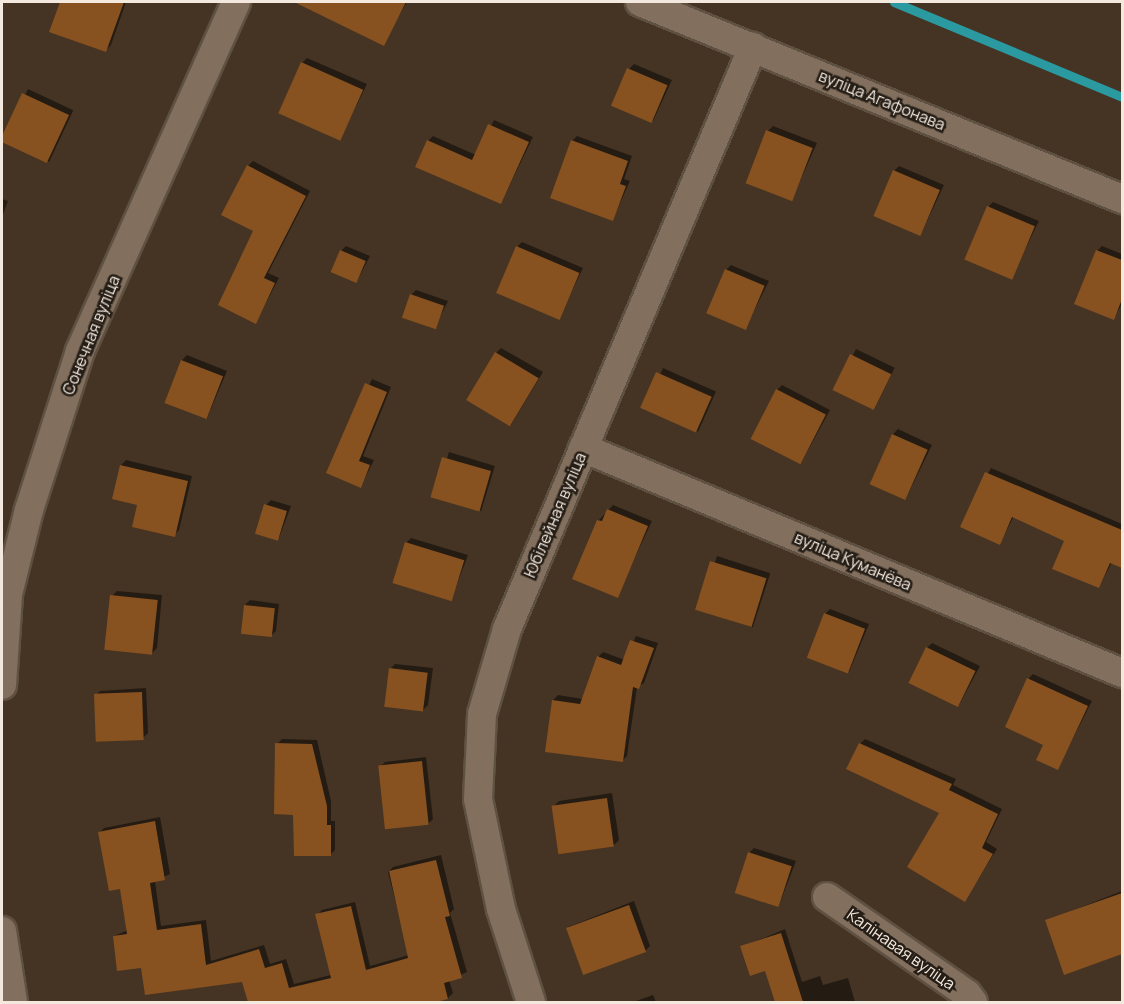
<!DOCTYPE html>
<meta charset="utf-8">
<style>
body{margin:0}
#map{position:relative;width:1124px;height:1004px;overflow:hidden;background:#453423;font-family:Manrope,sans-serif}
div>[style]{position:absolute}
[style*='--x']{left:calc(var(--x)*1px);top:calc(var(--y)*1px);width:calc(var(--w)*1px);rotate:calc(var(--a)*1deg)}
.shadow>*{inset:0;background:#0007;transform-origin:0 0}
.stream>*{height:9px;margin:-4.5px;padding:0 4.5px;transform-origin:4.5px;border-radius:4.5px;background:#2a99a0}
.building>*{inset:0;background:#875120;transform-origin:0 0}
.roads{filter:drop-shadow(2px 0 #5f5142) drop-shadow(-2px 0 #5f5142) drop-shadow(0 2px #5f5142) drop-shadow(0 -2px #5f5142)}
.street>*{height:28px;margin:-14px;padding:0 14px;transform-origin:14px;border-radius:14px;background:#826f5d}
span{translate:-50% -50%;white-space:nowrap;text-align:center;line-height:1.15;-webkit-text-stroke:5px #251e16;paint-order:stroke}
.street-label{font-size:16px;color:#f4e9df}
.frame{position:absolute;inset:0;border:3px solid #f4e9df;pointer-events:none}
</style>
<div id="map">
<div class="shadow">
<div style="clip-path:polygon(61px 2px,126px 2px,111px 45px,106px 50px,51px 31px)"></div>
<div style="clip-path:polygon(331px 2px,407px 2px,383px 44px,324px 15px)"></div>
<div style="clip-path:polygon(307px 58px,367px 84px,340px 139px,302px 63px)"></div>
<div style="clip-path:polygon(634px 64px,672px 80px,653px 121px,629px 69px)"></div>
<div style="left:28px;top:89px;width:50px;height:57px;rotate:25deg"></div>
<div style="clip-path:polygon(494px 120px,533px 137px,501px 203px,428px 141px,433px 136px,476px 155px)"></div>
<div style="clip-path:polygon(773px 126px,817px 143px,792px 199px,768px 131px)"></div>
<div style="clip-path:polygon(577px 136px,632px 156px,624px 179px,630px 181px,613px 219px,572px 141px)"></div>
<div style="clip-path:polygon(253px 161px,310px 191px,268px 273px,279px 278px,256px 322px,255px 230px,248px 166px)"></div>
<div style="clip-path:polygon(899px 166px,944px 185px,921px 234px,894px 171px)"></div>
<div style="clip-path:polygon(2px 199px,8px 201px,2px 217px)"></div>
<div style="clip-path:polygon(993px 202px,1039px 221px,1011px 278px,988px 207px)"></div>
<div style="clip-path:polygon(522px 242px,583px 268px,559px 318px,517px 247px)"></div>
<div style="clip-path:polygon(346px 246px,370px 256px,357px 281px,341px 251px)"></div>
<div style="clip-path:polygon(1102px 246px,1122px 254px,1122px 304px,1114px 318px,1097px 251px)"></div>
<div style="clip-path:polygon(731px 265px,769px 281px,745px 329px,726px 270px)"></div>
<div style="clip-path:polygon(416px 290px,448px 301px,435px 327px,411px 295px)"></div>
<div style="clip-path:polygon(501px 348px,543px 372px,511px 425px,496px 353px)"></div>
<div style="left:856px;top:349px;width:43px;height:46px;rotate:26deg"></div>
<div style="clip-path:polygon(187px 355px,227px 371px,207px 418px,182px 360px)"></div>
<div style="left:663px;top:368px;width:58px;height:44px;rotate:24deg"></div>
<div style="clip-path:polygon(372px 379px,391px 387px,363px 456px,374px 460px,361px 486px,328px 472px)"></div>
<div style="clip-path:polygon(782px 385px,830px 410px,801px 463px,777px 390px)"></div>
<div style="clip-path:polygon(898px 429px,932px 445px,906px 498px,893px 434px)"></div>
<div style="left:449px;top:452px;width:48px;height:47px;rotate:17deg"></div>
<div style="clip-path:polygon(126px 460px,192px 476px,179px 530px,174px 535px,139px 504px,114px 498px,121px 465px)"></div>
<div style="clip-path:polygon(991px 468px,1122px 524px,1122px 566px,1112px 562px,1099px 587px,1066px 540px,1014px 516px,1000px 543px,962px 526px)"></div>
<div style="clip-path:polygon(271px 500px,291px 506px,279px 538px,266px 505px)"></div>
<div style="clip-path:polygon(613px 505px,652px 521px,617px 596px,598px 521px)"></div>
<div style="clip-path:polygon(411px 538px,468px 555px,451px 600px,406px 543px)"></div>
<div style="left:717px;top:556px;width:56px;height:57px;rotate:18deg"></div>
<div style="clip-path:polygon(117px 591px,162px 595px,157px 648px,152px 653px,112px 596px)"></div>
<div style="clip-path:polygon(250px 600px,279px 604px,276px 631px,271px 636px,245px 605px)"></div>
<div style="clip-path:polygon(830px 609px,869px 624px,849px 672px,825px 614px)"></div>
<div style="clip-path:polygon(636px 636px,658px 643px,644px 683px,637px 687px,627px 756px,622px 761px,553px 700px,558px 695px,583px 699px,598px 657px,603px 652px,625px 660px)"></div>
<div style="clip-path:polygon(932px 643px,980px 666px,959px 705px,927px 648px)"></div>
<div style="clip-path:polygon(395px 664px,433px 668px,428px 705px,423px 710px,390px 669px)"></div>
<div style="clip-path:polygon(1033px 674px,1092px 701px,1058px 768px,1045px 744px,1028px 679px)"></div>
<div style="clip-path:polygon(146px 688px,148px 733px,143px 738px,95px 696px,100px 691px)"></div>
<div style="clip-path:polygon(282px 739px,317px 740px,331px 801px,331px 821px,335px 821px,335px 850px,330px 855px,295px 813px,277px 744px)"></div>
<div style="clip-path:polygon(865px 739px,956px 779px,953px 785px,1002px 809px,986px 842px,997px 849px,965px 900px,941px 813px,860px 744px)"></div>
<div style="clip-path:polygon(426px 757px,433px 819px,428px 824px,380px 767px,385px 762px)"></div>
<div style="clip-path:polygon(612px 793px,619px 840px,614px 845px,554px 806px,559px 801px)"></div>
<div style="clip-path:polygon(160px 817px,170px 874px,155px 881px,161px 926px,206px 920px,211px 961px,264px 945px,270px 964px,286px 959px,294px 984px,331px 975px,317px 915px,322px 910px,355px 902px,370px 966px,409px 955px,388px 872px,393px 867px,441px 855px,454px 909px,450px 913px,467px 972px,449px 980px,453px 993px,448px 998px,431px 1002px,250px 1002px,243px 981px,143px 966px,114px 936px,128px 930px,121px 887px,99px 833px,104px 828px)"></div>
<div style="clip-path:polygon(754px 848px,796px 861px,779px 905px,749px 853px)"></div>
<div style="clip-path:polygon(1122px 891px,1122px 953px,1065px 973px,1046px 921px)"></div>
<div style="clip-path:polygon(634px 901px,650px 946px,645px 951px,568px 927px)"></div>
<div style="clip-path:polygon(785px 929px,802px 982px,820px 976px,823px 985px,848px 978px,855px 1002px,776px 1002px,766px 969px,742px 947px)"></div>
<div style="clip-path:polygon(653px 995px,656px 1002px,633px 1002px)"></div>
</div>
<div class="stream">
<div style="--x:894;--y:2;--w:247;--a:22.6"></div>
</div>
<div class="building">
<div style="clip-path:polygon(60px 2px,124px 2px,106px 52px,49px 32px)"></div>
<div style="clip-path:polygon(294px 2px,406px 2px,384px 46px)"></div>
<div style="left:301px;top:62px;width:68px;height:56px;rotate:24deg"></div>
<div style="left:627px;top:68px;width:44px;height:41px;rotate:23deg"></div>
<div style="left:22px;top:93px;width:52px;height:53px;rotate:25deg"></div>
<div style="clip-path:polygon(488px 124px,529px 142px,501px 204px,415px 167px,427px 140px,472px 160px)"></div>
<div style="left:766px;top:130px;width:50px;height:57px;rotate:21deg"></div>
<div style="clip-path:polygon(571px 140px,628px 161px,620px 184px,626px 186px,613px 221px,550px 198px)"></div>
<div style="clip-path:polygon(247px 165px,306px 196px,264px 278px,275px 283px,256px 324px,218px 305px,253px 231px,221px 215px)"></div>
<div style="left:893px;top:170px;width:51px;height:50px;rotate:23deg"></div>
<div style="left:987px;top:206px;width:52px;height:58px;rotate:23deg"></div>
<div style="left:516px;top:246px;width:69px;height:51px;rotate:23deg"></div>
<div style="left:340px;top:250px;width:28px;height:24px;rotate:23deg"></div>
<div style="clip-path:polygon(1096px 250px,1122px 260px,1122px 299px,1114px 320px,1074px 304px)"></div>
<div style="left:725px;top:269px;width:43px;height:48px;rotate:23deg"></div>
<div style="left:410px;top:294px;width:36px;height:25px;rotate:19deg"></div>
<div style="left:495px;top:352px;width:51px;height:56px;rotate:31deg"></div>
<div style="left:850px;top:354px;width:46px;height:40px;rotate:26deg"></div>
<div style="left:181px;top:360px;width:45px;height:46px;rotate:21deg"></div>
<div style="left:656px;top:372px;width:61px;height:39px;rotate:24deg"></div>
<div style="clip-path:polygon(365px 383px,387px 392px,359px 461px,370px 465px,361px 488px,326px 473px)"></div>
<div style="left:776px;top:389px;width:56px;height:56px;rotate:27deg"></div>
<div style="left:892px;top:434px;width:39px;height:55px;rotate:24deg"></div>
<div style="left:442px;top:457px;width:51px;height:42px;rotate:16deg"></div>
<div style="clip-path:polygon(120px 465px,188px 481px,175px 537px,132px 527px,137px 505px,112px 499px)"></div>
<div style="clip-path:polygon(985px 472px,1122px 530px,1122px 568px,1110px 563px,1099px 588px,1052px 569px,1064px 541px,1012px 517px,1000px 545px,960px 527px)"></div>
<div style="left:264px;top:504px;width:24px;height:31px;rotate:17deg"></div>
<div style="clip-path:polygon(607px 509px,648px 526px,618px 598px,572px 579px,597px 520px,602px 521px)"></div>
<div style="left:405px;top:542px;width:62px;height:43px;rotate:17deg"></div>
<div style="left:710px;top:561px;width:59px;height:51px;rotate:17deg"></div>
<div style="left:110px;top:595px;width:48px;height:55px;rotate:6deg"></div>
<div style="left:244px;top:605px;width:31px;height:29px;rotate:6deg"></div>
<div style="left:824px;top:613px;width:44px;height:48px;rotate:21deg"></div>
<div style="clip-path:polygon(630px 640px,654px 648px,639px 689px,633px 687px,623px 762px,545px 752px,552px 700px,580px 704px,597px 656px,621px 665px)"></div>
<div style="left:926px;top:647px;width:55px;height:40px;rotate:26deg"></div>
<div style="left:389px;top:668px;width:39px;height:39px;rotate:7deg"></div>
<div style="clip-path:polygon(1027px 678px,1088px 706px,1058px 770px,1036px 760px,1043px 745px,1005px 727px)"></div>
<div style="left:142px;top:692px;width:48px;height:48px;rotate:88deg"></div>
<div style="clip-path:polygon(275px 743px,312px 744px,327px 806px,327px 825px,331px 825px,331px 856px,294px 856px,293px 815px,274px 814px)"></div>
<div style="clip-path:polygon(859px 743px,952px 784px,949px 790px,998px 814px,982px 848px,993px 854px,965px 902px,907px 867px,939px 813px,846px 769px)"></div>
<div style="left:422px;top:761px;width:64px;height:44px;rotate:84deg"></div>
<div style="left:607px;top:798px;width:49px;height:56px;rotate:82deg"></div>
<div style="clip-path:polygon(155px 821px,165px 880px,150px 883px,157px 930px,201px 924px,206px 965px,259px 949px,265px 968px,282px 963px,289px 988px,331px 978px,315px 914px,351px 906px,366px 970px,408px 958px,389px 871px,436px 860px,450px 916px,445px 917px,462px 978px,444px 983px,448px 999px,436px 1002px,248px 1002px,242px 982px,145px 995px,141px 968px,117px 971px,113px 936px,127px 934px,120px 889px,109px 891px,98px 832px)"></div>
<div style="left:748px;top:852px;width:46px;height:43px;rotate:18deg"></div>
<div style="clip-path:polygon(1122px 893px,1122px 954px,1064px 975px,1045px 920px)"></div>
<div style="left:629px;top:905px;width:50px;height:67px;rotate:70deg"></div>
<div style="clip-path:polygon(781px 933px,803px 1002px,775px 1002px,765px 971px,750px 976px,740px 946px)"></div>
</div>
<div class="roads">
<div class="street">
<div style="--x:640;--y:2;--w:521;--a:22.23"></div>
<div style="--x:583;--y:448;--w:584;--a:22.66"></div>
<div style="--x:2;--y:685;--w:91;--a:-86.2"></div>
<div style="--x:8;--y:594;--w:87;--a:-76"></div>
<div style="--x:29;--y:510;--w:167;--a:-72.2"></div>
<div style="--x:80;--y:351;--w:382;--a:-65.9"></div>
<div style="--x:827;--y:897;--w:170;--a:34.7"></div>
<div style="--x:967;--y:994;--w:10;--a:53"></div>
<div style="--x:2;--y:931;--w:72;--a:81.2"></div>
<div style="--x:531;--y:1002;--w:98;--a:-107.9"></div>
<div style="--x:501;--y:909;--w:112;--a:-101.8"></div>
<div style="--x:478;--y:799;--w:85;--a:-87.3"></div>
<div style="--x:482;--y:714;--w:89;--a:-73.6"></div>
<div style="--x:507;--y:629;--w:632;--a:-67.09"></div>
</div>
</div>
<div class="street-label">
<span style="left:882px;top:100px;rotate:22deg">вуліца Агафонава</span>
<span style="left:91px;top:335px;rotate:-68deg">Сонечная вуліца</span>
<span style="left:555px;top:515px;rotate:-67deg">Юбілейная вуліца</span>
<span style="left:853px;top:561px;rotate:23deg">вуліца Куманёва</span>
<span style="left:901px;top:949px;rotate:35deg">Калінавая вуліца</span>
</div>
<div class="frame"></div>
</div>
